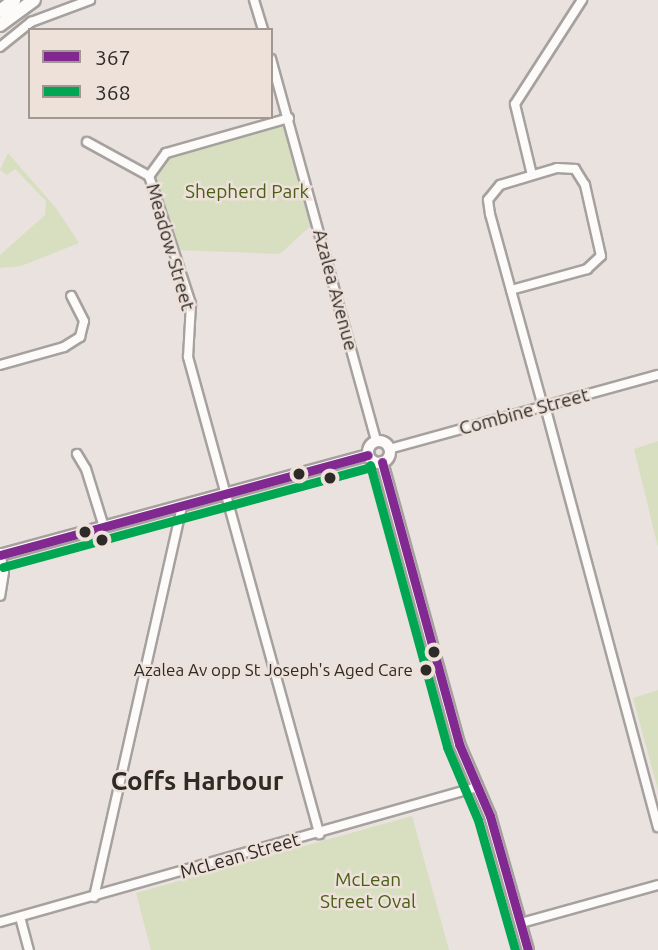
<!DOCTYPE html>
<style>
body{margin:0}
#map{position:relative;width:658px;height:950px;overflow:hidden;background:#e9e2de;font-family:Ubuntu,sans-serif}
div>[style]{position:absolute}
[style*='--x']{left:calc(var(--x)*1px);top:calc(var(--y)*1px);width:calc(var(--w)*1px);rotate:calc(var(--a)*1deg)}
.green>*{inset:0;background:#d7dfc0}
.roads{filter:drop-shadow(2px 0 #a6a19e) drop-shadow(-2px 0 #a6a19e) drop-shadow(0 2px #a6a19e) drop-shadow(0 -2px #a6a19e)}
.minor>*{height:8px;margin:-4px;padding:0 4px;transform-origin:4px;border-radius:4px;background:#fcfbfa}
.tertiary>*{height:10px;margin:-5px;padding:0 5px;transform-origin:5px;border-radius:5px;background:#fcfbfa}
.tertiary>.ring{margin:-5px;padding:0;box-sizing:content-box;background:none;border:10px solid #fcfbfa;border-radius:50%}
.trunk>*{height:12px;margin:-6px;padding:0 6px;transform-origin:6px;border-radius:6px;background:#fcfbfa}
.bus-1>*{height:9px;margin:-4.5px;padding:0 4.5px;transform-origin:4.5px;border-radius:4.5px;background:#812990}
.bus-2>*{height:9px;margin:-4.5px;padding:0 4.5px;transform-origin:4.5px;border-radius:4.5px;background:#00a651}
.dots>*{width:19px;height:19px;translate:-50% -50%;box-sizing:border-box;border:4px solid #ede1da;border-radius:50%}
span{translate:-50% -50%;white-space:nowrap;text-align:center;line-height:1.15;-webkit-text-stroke:5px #ede1da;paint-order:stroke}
.bus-label{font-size:17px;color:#2e2a27}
.right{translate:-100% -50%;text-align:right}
.park-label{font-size:19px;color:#495f14}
.street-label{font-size:19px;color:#2e2a27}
.district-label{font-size:26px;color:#2e2a27;font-weight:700}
.legend{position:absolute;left:28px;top:28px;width:245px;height:91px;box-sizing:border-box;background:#ede1da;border:2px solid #a19892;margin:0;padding:9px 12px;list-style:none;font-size:21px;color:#2e2a27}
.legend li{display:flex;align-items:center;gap:14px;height:35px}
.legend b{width:35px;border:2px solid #a19892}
</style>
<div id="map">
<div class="green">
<div style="clip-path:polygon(289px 118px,316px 221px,280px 254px,174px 250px,149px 176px,166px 153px)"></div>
<div style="clip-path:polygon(8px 153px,56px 208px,79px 243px,21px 266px,0 268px,0 255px,45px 215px,46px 201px,15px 169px,7px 175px,0 170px)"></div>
<div style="clip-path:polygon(658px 441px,658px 547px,634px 449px)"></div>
<div style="clip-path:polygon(658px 690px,658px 790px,633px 698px)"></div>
<div style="clip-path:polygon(412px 816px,449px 950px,151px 950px,136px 893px)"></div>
</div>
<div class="roads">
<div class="minor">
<div style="--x:254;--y:0;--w:31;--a:73"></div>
<div style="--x:0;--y:47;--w:40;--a:-39"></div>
<div style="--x:31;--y:22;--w:63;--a:-20.4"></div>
<div style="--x:271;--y:59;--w:396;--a:74.6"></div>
<div style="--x:289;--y:118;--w:128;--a:164.1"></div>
<div style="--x:166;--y:153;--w:29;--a:126"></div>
<div style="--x:149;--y:176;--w:135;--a:71.8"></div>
<div style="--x:191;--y:304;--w:53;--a:93.2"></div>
<div style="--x:188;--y:357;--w:495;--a:74.6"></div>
<div style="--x:87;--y:142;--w:71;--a:28.7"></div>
<div style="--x:532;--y:175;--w:73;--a:-103.5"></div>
<div style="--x:515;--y:104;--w:124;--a:-57.2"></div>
<div style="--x:511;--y:290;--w:79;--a:-15.4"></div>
<div style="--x:587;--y:269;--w:19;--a:-43"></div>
<div style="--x:601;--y:256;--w:73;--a:-102.7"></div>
<div style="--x:585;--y:185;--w:19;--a:-122"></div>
<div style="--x:575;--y:169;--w:18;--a:-177"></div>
<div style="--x:557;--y:168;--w:59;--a:163.4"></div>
<div style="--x:500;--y:185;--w:19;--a:129"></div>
<div style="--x:488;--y:200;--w:14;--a:82"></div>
<div style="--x:490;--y:214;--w:200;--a:74.6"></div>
<div style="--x:0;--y:365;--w:66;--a:-15.7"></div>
<div style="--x:64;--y:347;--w:19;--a:-32"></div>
<div style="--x:80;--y:337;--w:16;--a:-76"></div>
<div style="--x:84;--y:321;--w:28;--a:-117"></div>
<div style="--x:545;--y:406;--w:436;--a:75"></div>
<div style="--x:389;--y:449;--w:279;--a:-15.4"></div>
<div style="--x:77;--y:454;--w:17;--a:59"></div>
<div style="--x:86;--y:469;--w:61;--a:72.8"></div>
<div style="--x:0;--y:553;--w:19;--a:78"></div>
<div style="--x:4;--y:572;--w:24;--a:99"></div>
<div style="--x:94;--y:897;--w:401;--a:-77.3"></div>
<div style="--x:20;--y:917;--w:34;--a:75"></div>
<div style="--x:0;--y:922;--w:497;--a:-15.8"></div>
<div style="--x:521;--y:923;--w:142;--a:-15.5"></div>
</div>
<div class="tertiary">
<div class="ring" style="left:368px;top:441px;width:12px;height:12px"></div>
<div style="--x:382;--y:462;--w:292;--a:74.7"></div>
<div style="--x:459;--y:744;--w:78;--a:66.7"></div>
<div style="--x:490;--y:816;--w:139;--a:74.2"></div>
<div style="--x:0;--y:555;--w:381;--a:-15.2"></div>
</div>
<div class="trunk">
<div style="--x:0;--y:11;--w:18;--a:-38"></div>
<div style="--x:0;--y:25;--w:42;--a:-36.3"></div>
</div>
</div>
<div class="bus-1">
<div style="--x:382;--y:462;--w:292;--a:74.7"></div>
<div style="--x:459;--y:744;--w:78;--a:66.7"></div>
<div style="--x:490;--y:816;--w:139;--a:74.2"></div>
<div style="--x:0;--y:555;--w:381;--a:-15.2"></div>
</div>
<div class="bus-2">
<div style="--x:370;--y:465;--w:292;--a:74.7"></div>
<div style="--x:447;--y:747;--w:79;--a:67"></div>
<div style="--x:478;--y:820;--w:135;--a:74.1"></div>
<div style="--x:3;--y:567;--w:381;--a:-15.2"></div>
</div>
<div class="dots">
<div style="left:299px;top:474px;background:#2e2a27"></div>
<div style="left:330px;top:478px;background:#2e2a27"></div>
<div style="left:85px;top:532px;background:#2e2a27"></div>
<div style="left:102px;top:540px;background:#2e2a27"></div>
<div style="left:434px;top:652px;background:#2e2a27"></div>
<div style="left:426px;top:670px;background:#2e2a27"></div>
</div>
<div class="bus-label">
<span class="right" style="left:413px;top:670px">Azalea Av opp St Joseph's Aged Care</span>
</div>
<div class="park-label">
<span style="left:247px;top:192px">Shepherd Park</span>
<span style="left:368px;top:891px">McLean<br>Street Oval</span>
</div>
<div class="street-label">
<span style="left:170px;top:247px;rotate:74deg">Meadow Street</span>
<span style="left:335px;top:290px;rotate:75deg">Azalea Avenue</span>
<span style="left:524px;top:412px;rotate:-15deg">Combine Street</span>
<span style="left:240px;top:856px;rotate:-16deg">McLean Street</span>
</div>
<div class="district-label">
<span style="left:197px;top:781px">Coffs Harbour</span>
</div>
<ul class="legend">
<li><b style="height:9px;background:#812990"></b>367</li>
<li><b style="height:9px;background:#00a651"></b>368</li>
</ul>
</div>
